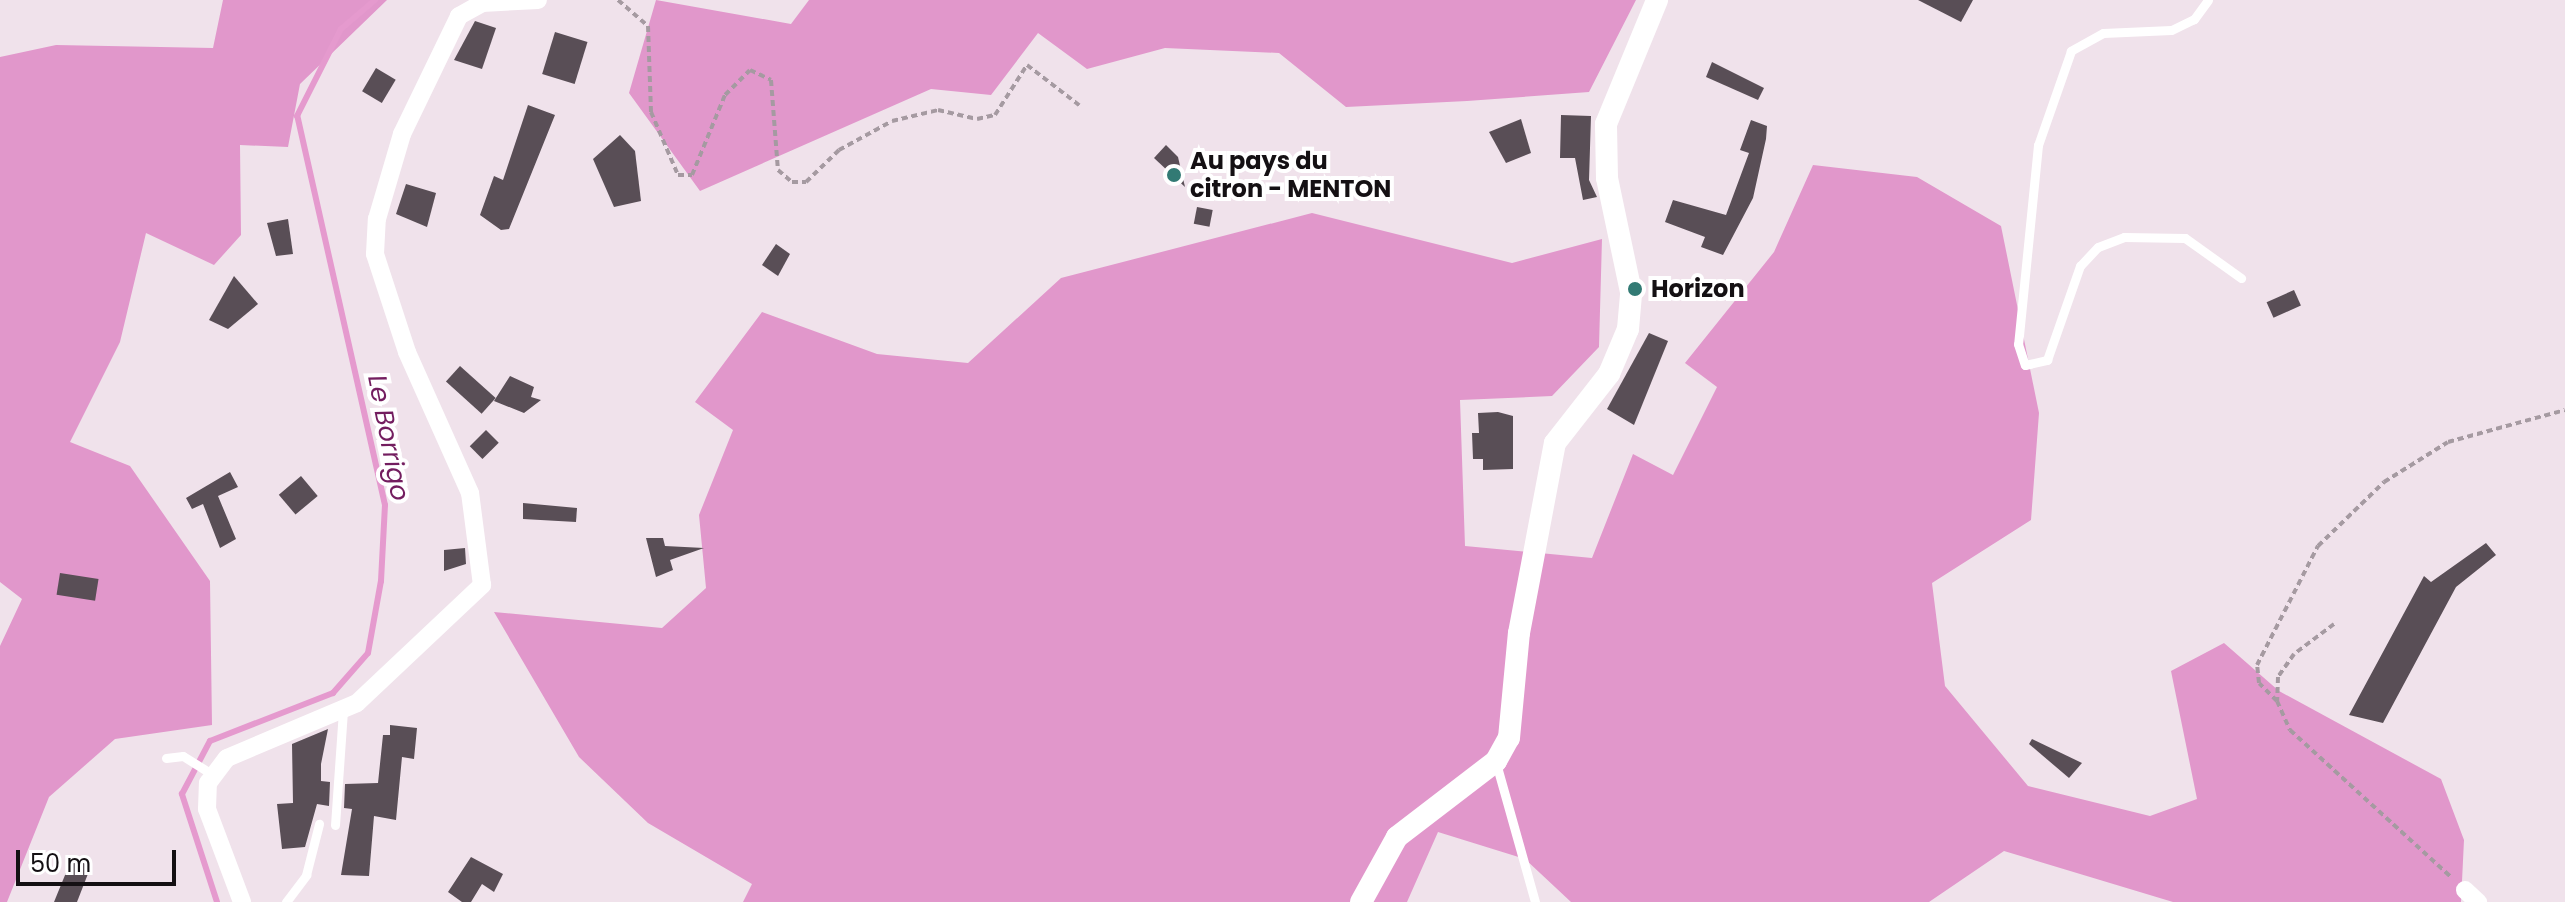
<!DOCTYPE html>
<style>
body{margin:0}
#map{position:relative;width:2565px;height:902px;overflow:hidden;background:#f0e2eb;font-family:Poppins,sans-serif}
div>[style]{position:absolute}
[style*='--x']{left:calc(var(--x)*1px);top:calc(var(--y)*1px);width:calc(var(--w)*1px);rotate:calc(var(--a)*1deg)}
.forest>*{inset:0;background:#e197cb}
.stream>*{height:6px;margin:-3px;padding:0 3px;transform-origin:3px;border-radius:3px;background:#e59ace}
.building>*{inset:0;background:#594e56;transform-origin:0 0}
.path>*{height:4px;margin-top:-2px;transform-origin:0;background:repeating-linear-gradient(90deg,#a59aa1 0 6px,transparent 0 10px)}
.service>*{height:9px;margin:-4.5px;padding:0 4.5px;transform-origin:4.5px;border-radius:4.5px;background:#fff}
.minor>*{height:18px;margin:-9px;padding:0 9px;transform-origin:9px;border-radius:9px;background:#fff}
.tertiary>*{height:22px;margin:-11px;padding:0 11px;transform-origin:11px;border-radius:11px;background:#fff}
.dots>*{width:22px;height:22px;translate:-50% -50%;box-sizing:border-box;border:4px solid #fff;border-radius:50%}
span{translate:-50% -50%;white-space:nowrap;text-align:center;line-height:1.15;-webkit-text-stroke:8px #fff;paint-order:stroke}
.poi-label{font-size:24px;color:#141013;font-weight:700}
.left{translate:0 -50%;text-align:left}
.water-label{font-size:26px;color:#731d5f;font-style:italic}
.scale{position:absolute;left:16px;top:850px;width:160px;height:36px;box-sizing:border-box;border:4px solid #141013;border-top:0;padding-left:10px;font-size:24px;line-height:28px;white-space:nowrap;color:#141013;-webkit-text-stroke:6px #fff;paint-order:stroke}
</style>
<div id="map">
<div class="forest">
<div style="clip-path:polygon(223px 0,387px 0,300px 84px,288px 147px,240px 145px,241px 235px,214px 265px,146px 233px,120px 342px,70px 442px,130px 466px,210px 581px,212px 725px,115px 739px,49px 797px,7px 902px,0 902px,0 646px,22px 599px,0 582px,0 57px,56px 45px,213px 48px)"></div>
<div style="clip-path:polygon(656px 0,791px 24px,809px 0,1636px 0,1589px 92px,1467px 101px,1346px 107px,1279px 53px,1165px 48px,1087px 69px,1038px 33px,991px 95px,931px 89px,700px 191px,629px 93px)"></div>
<div style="clip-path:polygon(1813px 165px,1917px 177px,2001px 226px,2039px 413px,2031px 520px,1932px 583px,1945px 686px,2028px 786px,2150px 816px,2197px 799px,2171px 671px,2224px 643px,2279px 691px,2441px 779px,2464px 840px,2461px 902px,2173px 902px,2004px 851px,1929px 902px,1571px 902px,1525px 859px,1438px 832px,1407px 902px,743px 902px,752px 884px,648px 823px,579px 757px,494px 612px,662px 628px,706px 588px,699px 515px,733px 430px,695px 402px,762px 312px,877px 354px,968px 363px,1061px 278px,1312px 213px,1512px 263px,1602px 239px,1599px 347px,1552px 396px,1460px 400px,1465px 546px,1592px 558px,1633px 454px,1673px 475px,1717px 387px,1685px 363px,1774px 252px)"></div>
</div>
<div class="stream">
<div style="--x:217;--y:902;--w:114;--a:-108"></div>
<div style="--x:182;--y:794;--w:60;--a:-62.2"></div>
<div style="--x:210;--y:741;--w:132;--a:-21.3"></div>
<div style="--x:333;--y:693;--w:53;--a:-48.8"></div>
<div style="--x:368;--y:653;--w:73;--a:-79.8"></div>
<div style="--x:381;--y:581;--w:76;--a:-87"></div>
<div style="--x:385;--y:505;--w:399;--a:-102.7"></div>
<div style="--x:297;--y:116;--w:97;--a:-63.2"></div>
<div style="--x:341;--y:29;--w:45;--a:-40.5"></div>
</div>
<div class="building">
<div style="clip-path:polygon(1918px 0,1973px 0,1961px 22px)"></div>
<div style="clip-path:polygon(475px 21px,496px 28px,482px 69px,454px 60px)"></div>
<div style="left:555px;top:32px;width:34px;height:44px;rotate:17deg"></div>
<div style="clip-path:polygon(1712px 62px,1764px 88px,1758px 100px,1706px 77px)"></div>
<div style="left:376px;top:68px;width:23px;height:27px;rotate:31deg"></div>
<div style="clip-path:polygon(528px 105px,555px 115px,509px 229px,501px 230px,480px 215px,494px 176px,503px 180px)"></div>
<div style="clip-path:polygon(1561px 115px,1591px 116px,1589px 180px,1597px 197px,1583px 200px,1575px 158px,1560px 158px)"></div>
<div style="clip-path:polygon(1521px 119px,1531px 153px,1506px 163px,1489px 132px)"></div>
<div style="clip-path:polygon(1751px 120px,1767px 126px,1766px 139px,1753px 198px,1723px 255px,1701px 247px,1705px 237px,1665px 222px,1673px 200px,1726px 215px,1749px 153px,1740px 150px)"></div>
<div style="clip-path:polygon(620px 135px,635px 151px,641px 201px,614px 207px,593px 159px)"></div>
<div style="clip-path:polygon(1166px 145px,1178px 157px,1185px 187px,1154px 158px)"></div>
<div style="clip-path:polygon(406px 184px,436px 193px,427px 227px,396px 214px)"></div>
<div style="left:1197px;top:207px;width:16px;height:17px;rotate:11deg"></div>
<div style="clip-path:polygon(288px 219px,293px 254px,276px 256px,267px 223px)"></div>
<div style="clip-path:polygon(776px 244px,790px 254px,778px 276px,762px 265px)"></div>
<div style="clip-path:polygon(234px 276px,258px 304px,228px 329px,209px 320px)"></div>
<div style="left:2294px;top:290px;width:17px;height:30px;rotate:66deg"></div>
<div style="clip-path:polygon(1649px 333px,1668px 341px,1634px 425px,1607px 409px)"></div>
<div style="left:460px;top:366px;width:48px;height:21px;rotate:42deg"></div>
<div style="clip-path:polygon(510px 376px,534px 387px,531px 397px,541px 400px,524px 413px,494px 401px)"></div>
<div style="clip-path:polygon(1498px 412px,1513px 416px,1513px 469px,1483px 470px,1483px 459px,1473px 459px,1472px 433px,1479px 433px,1478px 413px)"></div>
<div style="left:486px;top:430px;width:18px;height:23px;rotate:45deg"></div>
<div style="clip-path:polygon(230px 472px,238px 487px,218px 496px,236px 539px,220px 548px,203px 504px,192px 509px,186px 498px)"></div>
<div style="left:301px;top:476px;width:26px;height:29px;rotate:50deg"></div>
<div style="clip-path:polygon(523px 503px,577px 508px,576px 522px,523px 519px)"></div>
<div style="clip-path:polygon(646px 538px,663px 538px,665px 546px,704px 548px,670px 560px,673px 570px,656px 577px)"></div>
<div style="clip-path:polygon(2486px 543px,2496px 555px,2456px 587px,2383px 723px,2349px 715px,2424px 576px,2431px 582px)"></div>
<div style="clip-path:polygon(465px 548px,466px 564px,444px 571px,444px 550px)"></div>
<div style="left:60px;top:573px;width:39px;height:22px;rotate:9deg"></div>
<div style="clip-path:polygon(390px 725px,417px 728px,414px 759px,402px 757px,396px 820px,374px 816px,369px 876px,341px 875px,352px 809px,344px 808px,345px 784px,378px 783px,383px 735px,390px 735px)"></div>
<div style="clip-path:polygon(328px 729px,321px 764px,321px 781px,330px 782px,329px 806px,317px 804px,305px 847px,282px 849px,277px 804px,293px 803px,292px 744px)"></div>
<div style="clip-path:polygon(2032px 739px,2082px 763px,2069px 778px,2029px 744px)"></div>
<div style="clip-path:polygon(471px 857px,503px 874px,494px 892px,482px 884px,471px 902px,462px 902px,448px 892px)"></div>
<div style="clip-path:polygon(72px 858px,91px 866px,77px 902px,54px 902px)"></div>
</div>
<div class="path">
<div style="--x:618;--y:0;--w:40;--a:41"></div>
<div style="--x:648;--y:26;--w:86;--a:88"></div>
<div style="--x:651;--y:112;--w:69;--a:66.8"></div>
<div style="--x:678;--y:175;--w:14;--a:0"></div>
<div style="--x:692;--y:175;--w:87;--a:-67.6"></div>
<div style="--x:725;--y:95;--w:35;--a:-45"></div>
<div style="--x:750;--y:70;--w:23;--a:25"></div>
<div style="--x:771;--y:80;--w:90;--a:85.6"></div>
<div style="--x:778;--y:170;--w:18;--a:41"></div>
<div style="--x:792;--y:182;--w:14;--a:0"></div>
<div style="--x:806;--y:182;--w:46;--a:-44.1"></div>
<div style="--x:839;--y:150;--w:60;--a:-28.7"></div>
<div style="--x:892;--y:121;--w:47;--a:-13.4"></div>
<div style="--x:938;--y:110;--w:40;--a:13"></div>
<div style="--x:977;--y:119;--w:18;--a:-13"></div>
<div style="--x:995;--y:115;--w:59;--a:-57.4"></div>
<div style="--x:1027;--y:65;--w:66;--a:37.6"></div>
<div style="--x:2334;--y:624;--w:50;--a:143.1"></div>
<div style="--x:2294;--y:654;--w:28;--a:125"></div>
<div style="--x:2278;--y:677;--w:24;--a:92"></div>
<div style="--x:2277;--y:701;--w:32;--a:66"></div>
<div style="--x:2290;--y:730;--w:218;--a:42.4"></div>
<div style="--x:2277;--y:701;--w:25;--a:-135"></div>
<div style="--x:2259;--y:683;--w:18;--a:-96"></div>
<div style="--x:2257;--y:665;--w:134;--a:-62.9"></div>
<div style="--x:2318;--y:546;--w:92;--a:-44.1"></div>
<div style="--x:2384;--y:482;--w:75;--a:-32"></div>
<div style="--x:2448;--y:442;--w:121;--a:-15.3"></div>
</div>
<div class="service">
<div style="--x:2208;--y:0;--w:24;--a:126"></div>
<div style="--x:2194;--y:19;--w:25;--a:154"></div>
<div style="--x:2171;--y:30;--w:68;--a:177.5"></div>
<div style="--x:2103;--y:33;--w:37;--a:151"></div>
<div style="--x:2071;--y:51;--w:100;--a:109.3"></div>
<div style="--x:2038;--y:145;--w:200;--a:95.7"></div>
<div style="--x:2018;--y:344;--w:22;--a:72"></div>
<div style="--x:2025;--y:365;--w:23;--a:-13"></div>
<div style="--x:2047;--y:360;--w:100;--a:-70.7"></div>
<div style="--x:2080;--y:266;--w:26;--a:-47"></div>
<div style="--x:2098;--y:247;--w:28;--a:-21"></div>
<div style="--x:2124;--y:237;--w:61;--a:0.9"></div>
<div style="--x:2185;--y:238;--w:69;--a:35.5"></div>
<div style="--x:166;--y:758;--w:17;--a:-7"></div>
<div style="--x:183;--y:756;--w:36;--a:32"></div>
<div style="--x:1496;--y:763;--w:144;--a:74.3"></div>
<div style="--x:335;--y:825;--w:115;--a:-86"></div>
<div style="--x:286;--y:902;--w:34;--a:-53"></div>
<div style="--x:306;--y:875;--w:53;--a:-75.7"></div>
</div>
<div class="minor">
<div style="--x:2465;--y:890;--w:18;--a:43"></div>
<div style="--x:242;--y:902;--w:99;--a:-110.6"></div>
<div style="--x:207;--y:809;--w:26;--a:-88"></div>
<div style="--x:208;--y:783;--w:31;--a:-53"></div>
<div style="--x:227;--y:758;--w:141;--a:-22.9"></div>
<div style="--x:357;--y:703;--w:172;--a:-43.3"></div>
<div style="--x:482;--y:585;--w:93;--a:-97.4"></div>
<div style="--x:470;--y:493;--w:154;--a:-114.1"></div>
<div style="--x:407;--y:352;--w:103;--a:-108.1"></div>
<div style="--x:375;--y:254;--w:35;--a:-87"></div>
<div style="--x:377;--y:219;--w:89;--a:-73.6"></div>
<div style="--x:402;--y:134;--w:131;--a:-64.2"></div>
<div style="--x:459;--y:16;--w:26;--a:-29"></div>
<div style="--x:482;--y:3;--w:56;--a:-3.1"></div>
</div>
<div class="tertiary">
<div style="--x:1361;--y:902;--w:74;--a:-61"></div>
<div style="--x:1397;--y:837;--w:125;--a:-37.5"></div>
<div style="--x:1496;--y:761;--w:26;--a:-61"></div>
<div style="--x:1509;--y:738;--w:105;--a:-84.6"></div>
<div style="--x:1519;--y:633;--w:193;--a:-79.3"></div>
<div style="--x:1555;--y:443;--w:88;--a:-52"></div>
<div style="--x:1609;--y:374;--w:49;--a:-67.1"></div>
<div style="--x:1628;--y:329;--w:37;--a:-85"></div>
<div style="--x:1631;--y:292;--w:116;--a:-101.9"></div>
<div style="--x:1607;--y:178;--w:54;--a:-91.1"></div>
<div style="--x:1606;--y:124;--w:134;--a:-67.6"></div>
</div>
<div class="dots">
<div style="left:1174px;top:175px;background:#327a74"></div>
<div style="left:1635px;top:289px;background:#327a74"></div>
</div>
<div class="poi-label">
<span class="left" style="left:1190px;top:175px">Au pays du<br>citron - MENTON</span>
<span class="left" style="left:1651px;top:289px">Horizon</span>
</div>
<div class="water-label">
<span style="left:388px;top:438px;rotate:79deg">Le Borrigo</span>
</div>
<div class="scale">50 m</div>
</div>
